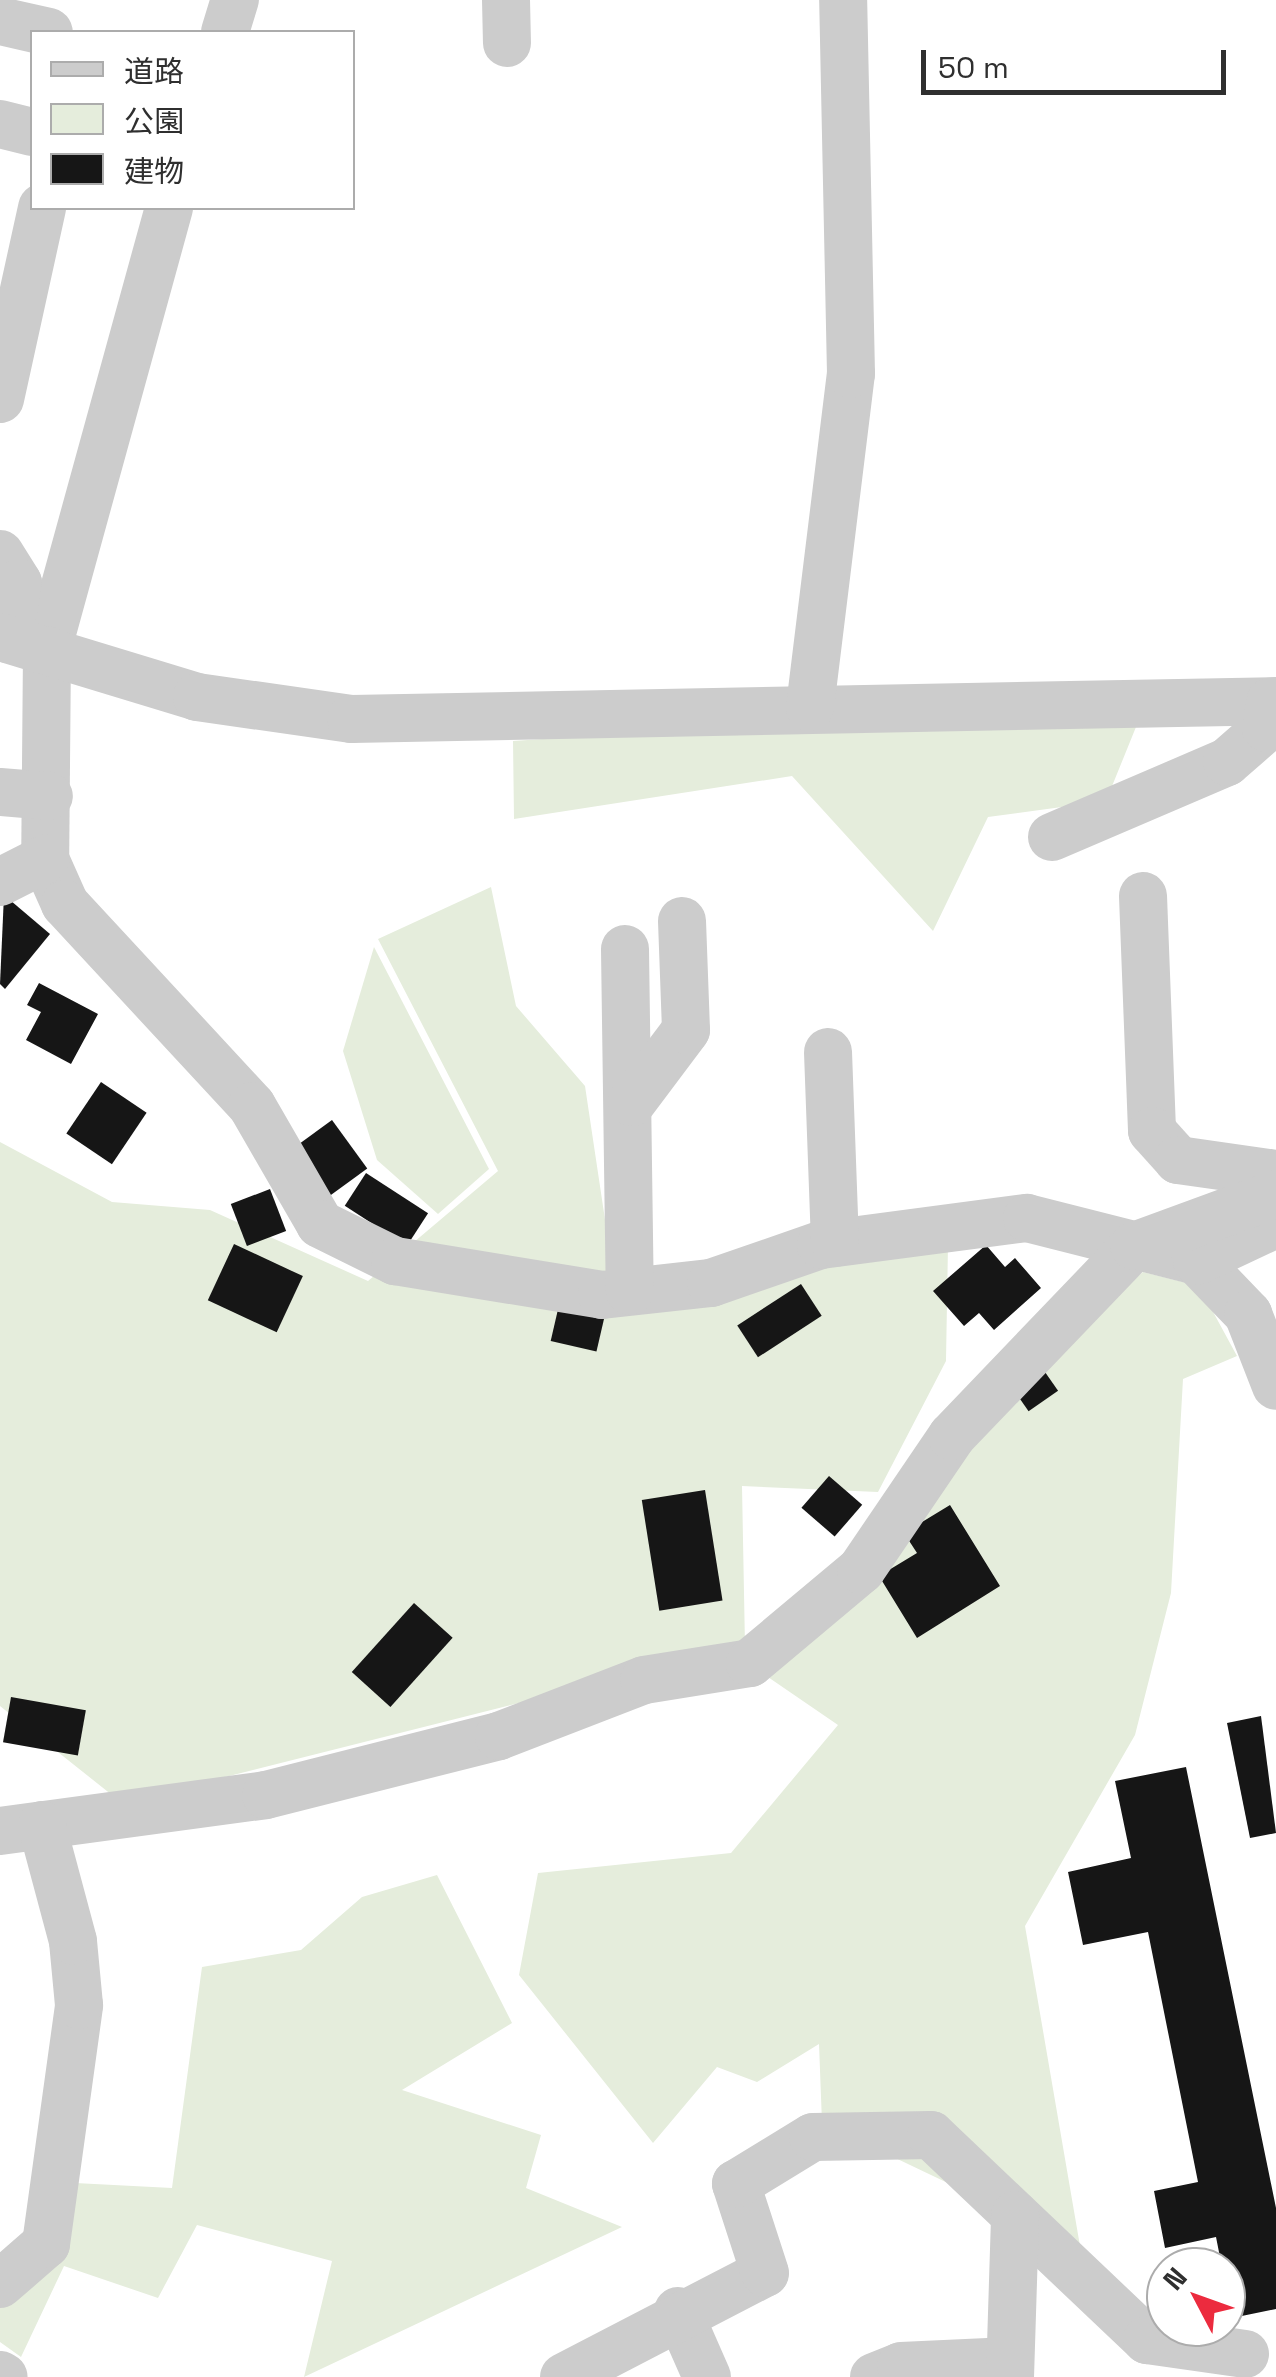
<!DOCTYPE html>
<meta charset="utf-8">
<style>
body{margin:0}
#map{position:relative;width:1276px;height:2377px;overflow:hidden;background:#fff;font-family:"Space Grotesk","Noto Sans JP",sans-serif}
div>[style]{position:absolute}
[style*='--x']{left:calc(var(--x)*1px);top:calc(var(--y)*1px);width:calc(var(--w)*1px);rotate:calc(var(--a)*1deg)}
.green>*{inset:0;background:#e5eddc}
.building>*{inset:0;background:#161616;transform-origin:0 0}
.minor>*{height:48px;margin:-24px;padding:0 24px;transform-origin:24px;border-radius:24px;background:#ccc}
span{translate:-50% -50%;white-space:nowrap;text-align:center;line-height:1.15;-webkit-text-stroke:10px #fff;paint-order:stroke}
.legend{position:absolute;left:30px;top:30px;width:325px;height:180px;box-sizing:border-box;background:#fff;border:2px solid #acacac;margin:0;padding:12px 18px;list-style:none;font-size:30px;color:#2f2f2f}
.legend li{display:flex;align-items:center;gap:20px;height:50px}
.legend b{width:50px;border:2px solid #acacac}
.north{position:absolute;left:1146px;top:2247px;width:100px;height:100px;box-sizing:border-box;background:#fff;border:2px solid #acacac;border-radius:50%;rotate:311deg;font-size:28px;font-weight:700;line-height:40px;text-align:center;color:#2f2f2f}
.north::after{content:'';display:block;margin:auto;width:35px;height:45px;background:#ec2b3e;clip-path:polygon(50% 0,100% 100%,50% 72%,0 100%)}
.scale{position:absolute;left:921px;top:50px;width:305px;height:45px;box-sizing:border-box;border:5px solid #2f2f2f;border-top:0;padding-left:12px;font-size:30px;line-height:35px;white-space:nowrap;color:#2f2f2f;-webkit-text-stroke:8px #fff;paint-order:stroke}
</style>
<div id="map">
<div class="green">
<div style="clip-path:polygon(838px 719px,1136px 727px,1106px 801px,988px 817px,933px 931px,792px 776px,514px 819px,513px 741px)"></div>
<div style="clip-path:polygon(491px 887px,516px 1006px,585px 1086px,613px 1273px,948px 1245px,946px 1361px,878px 1492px,742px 1486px,745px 1646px,122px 1803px,0 1706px,0 1142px,112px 1202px,210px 1210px,368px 1281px,498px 1171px,378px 939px)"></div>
<div style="clip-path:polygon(374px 947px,489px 1169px,438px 1214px,377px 1160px,343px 1051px)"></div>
<div style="clip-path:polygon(1143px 1272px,1199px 1286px,1237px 1356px,1183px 1379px,1171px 1593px,1135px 1735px,1025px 1926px,1080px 2246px,822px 2123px,819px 2044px,757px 2082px,717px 2067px,653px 2143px,519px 1975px,538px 1873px,731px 1853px,838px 1725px,765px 1675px,1075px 1330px)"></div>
<div style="clip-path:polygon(437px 1875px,512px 2023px,402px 2090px,541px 2135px,526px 2188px,622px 2227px,304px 2377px,332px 2261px,197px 2225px,158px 2298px,64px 2266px,21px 2357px,0 2342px,0 2296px,75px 2183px,172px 2188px,202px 1967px,301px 1950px,362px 1897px)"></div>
</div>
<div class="building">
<div style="clip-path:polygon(4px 895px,50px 934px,5px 989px,0 984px)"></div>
<div style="clip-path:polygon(39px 983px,98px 1014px,71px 1064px,26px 1040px,41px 1012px,27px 1005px)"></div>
<div style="left:101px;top:1082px;width:55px;height:62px;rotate:34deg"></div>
<div style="left:332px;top:1120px;width:60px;height:53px;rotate:54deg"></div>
<div style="left:366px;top:1173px;width:74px;height:39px;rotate:33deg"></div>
<div style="left:270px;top:1189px;width:45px;height:42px;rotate:69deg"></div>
<div style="left:234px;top:1244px;width:76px;height:62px;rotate:25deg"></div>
<div style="clip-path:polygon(986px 1245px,1005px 1267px,1015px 1258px,1041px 1288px,994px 1330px,979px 1313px,964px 1326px,933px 1291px)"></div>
<div style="left:801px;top:1284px;width:38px;height:76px;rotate:57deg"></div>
<div style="left:559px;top:1305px;width:47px;height:37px;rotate:13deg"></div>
<div style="left:1038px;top:1362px;width:35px;height:36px;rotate:55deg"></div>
<div style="left:829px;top:1476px;width:44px;height:42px;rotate:41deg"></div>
<div style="left:705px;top:1490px;width:112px;height:64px;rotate:81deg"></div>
<div style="clip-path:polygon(950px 1505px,1000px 1586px,917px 1638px,879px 1576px,917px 1553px,904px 1533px)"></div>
<div style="left:414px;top:1603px;width:52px;height:93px;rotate:42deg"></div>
<div style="left:11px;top:1697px;width:76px;height:46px;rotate:10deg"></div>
<div style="clip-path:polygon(1261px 1716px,1276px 1833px,1250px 1838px,1227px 1723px)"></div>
<div style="clip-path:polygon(1186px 1767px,1276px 2208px,1276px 2309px,1232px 2318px,1216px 2237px,1165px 2248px,1154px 2191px,1198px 2182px,1148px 1932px,1083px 1945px,1068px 1872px,1131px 1858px,1115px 1781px)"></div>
</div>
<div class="minor">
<div style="--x:506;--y:0;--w:43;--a:88.7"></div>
<div style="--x:0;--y:21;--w:50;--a:12.7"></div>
<div style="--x:225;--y:32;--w:34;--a:-73"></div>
<div style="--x:0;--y:124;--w:33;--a:14"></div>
<div style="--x:169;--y:208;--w:459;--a:105.4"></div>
<div style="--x:47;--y:650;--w:209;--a:90.5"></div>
<div style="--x:45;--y:859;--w:49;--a:66"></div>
<div style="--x:65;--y:904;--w:275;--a:47.2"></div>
<div style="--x:252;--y:1106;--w:136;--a:60"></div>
<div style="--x:320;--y:1224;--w:84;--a:26.3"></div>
<div style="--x:395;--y:1261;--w:210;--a:9.3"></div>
<div style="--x:602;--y:1295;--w:110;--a:-6.3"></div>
<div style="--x:711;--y:1283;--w:116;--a:-19.1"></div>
<div style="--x:821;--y:1245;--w:208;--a:-7.5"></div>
<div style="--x:1027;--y:1218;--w:175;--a:14.2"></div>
<div style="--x:1197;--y:1261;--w:74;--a:46.1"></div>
<div style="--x:1248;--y:1314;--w:77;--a:68.7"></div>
<div style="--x:0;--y:399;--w:196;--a:-77.6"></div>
<div style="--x:0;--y:554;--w:34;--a:58"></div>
<div style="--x:18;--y:583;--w:57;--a:100.1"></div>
<div style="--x:0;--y:637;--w:206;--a:16.9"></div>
<div style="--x:197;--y:697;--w:156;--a:8.1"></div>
<div style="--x:351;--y:719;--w:925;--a:-1.11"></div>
<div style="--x:810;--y:707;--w:336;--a:-83"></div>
<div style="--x:851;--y:374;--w:374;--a:-91.2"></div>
<div style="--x:0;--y:792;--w:49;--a:4.7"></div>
<div style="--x:1052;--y:837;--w:190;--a:-23.2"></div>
<div style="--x:1227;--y:762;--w:52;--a:-41.1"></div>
<div style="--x:1266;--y:728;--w:27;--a:-80"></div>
<div style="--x:0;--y:882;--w:51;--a:-27.1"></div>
<div style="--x:1143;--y:896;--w:235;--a:87.8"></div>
<div style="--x:1152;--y:1131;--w:39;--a:48"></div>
<div style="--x:1178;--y:1160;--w:99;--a:8.1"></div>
<div style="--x:625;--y:949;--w:342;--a:89.2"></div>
<div style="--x:828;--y:1052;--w:191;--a:87.9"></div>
<div style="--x:632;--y:1102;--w:90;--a:-53.1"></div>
<div style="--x:686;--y:1030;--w:109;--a:-92.1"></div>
<div style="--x:1197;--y:1261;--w:87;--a:-25.1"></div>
<div style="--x:0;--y:1831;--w:268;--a:-7.7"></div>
<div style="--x:266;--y:1795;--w:240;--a:-14.2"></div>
<div style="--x:499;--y:1736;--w:155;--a:-21.1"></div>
<div style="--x:644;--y:1680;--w:107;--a:-9.1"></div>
<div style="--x:750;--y:1663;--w:145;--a:-40"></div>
<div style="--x:861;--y:1570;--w:162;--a:-55.8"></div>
<div style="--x:952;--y:1436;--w:263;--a:-46.2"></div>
<div style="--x:1134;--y:1246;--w:151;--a:-20.1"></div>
<div style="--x:0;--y:2284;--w:61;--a:-41"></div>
<div style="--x:46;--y:2244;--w:241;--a:-82.1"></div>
<div style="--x:79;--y:2005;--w:64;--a:-95.4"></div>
<div style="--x:73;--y:1941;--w:120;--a:-105"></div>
<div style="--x:678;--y:2311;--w:72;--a:66.3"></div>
<div style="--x:0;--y:2375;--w:4;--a:27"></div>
<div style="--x:564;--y:2377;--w:226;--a:-27.4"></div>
<div style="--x:765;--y:2273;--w:94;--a:-108"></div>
<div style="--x:736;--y:2184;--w:90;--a:-31.4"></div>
<div style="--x:813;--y:2137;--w:118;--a:-1"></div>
<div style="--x:931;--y:2135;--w:298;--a:43.5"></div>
<div style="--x:1147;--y:2340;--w:99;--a:8.1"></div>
<div style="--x:874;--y:2377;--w:29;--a:-22"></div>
<div style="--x:901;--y:2366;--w:109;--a:-2.6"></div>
<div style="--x:1010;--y:2377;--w:162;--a:-88.2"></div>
</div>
<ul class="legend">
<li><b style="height:12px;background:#ccc"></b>道路</li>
<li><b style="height:28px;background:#e5eddc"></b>公園</li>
<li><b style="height:28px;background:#161616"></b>建物</li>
</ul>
<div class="north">N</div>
<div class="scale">50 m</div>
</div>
